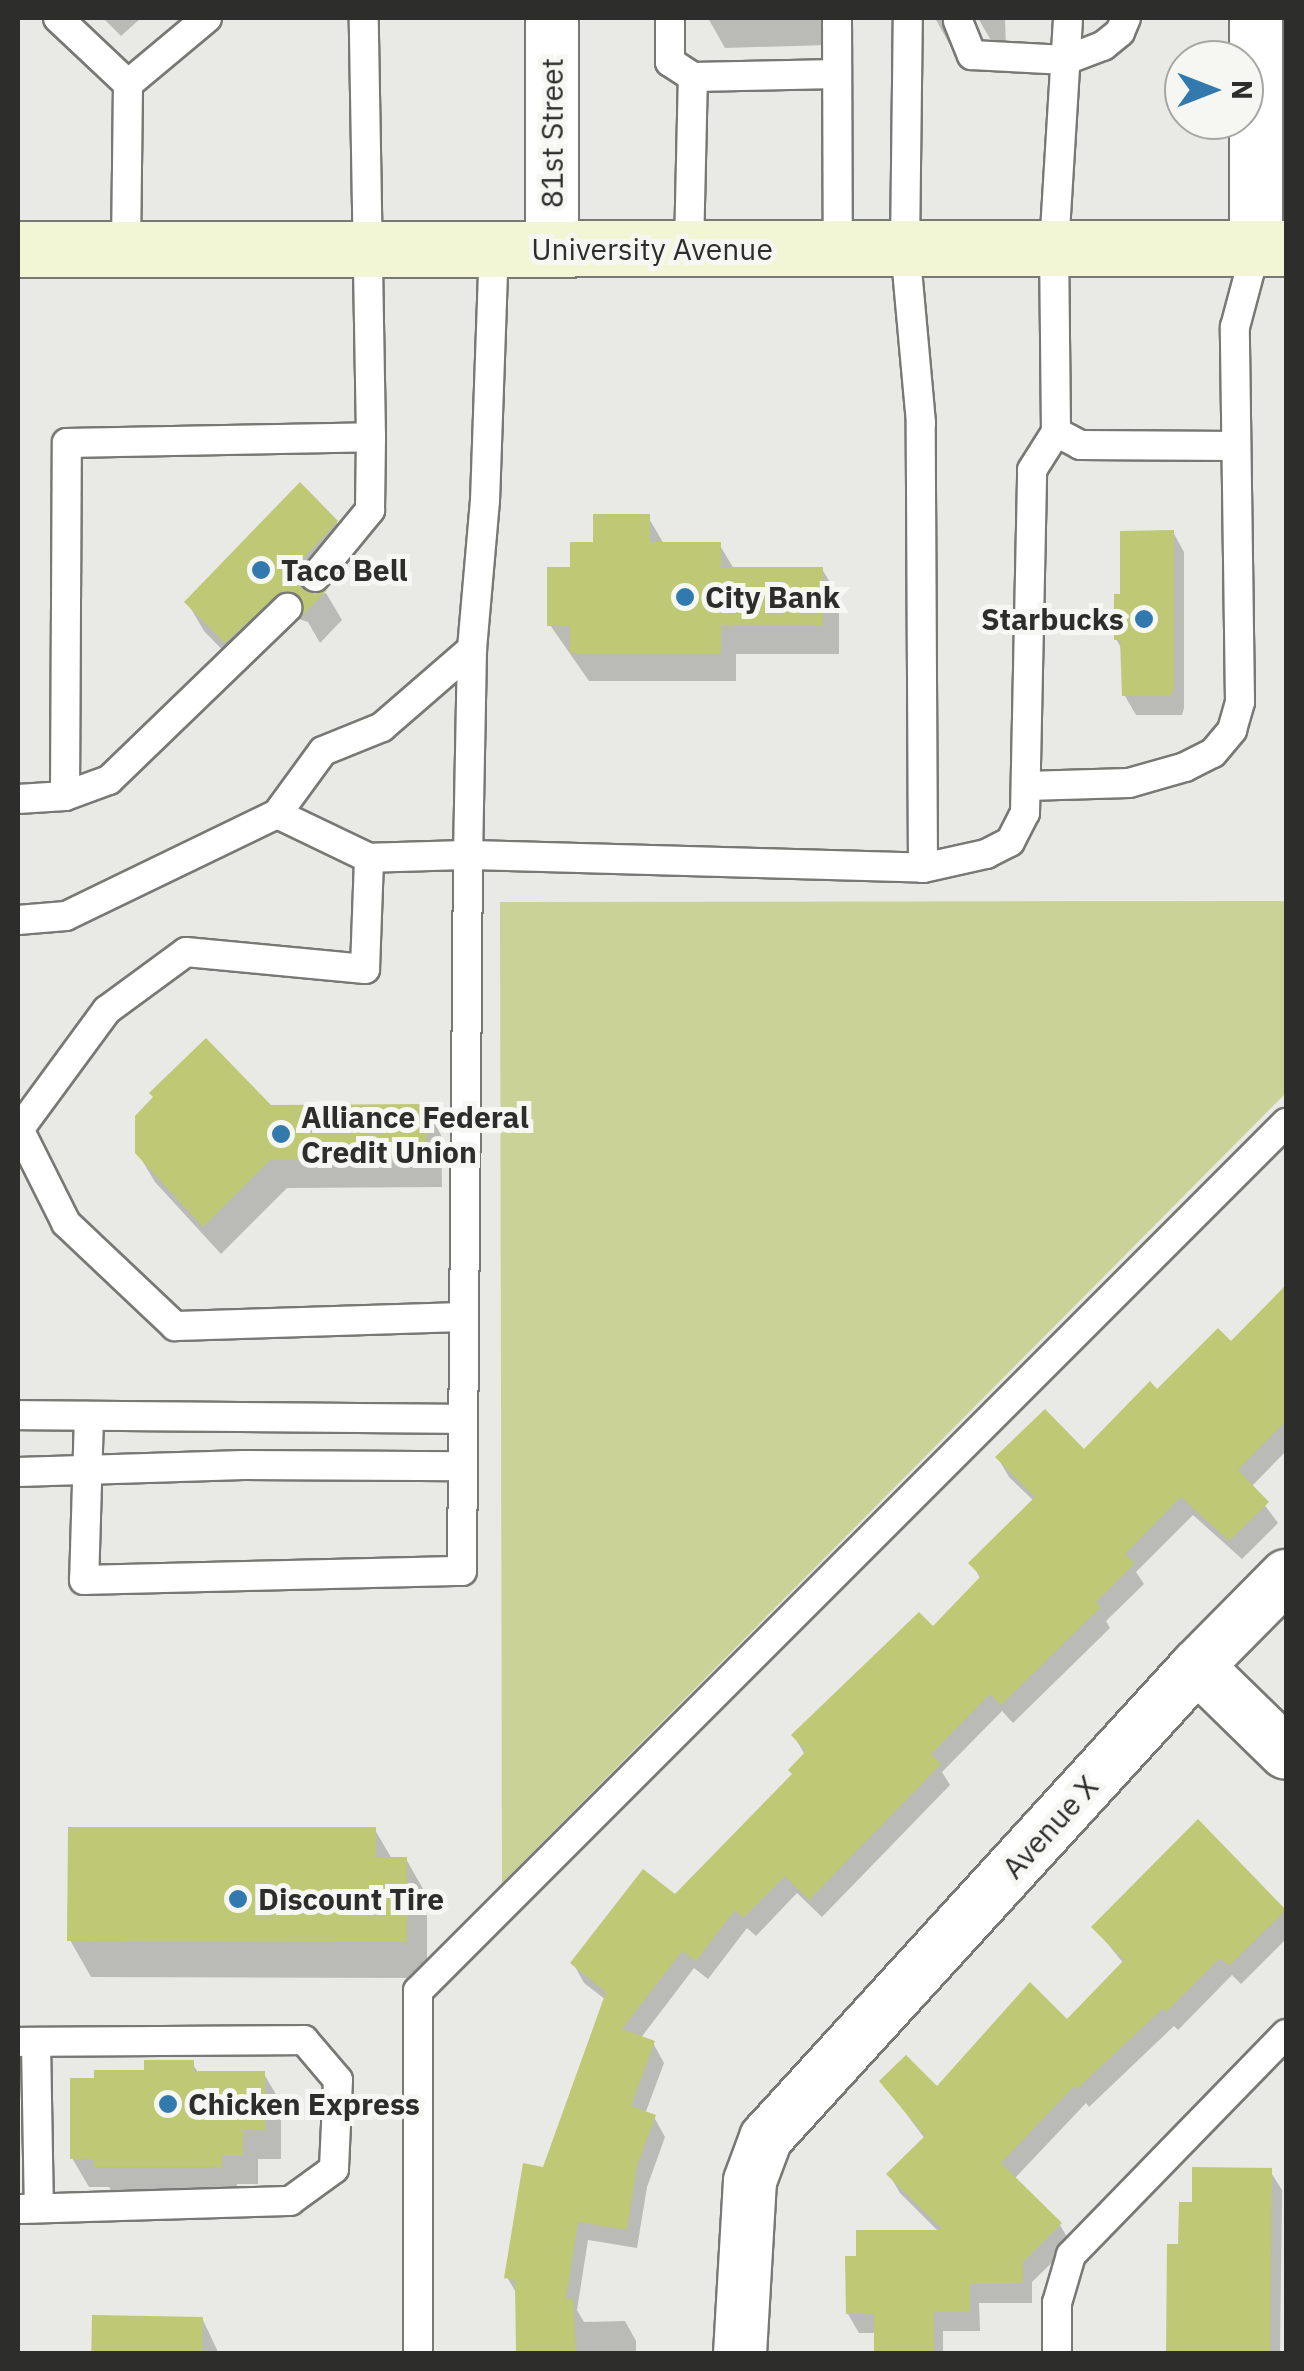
<!DOCTYPE html>
<style>
body{margin:0}
#map{position:relative;width:1304px;height:2371px;overflow:hidden;background:#e9e9e5;font-family:"IBM Plex Sans",sans-serif}
div>[style]{position:absolute}
[style*='--x']{left:calc(var(--x)*1px);top:calc(var(--y)*1px);width:calc(var(--w)*1px);rotate:calc(var(--a)*1deg)}
.green>*{inset:0;background:#cad297}
.shadow>*{inset:0;background:#0003}
.building>*{inset:0;background:#bfc875;transform-origin:0 0}
.roads{filter:drop-shadow(2px 0 #787974) drop-shadow(-2px 0 #787974) drop-shadow(0 2px #787974) drop-shadow(0 -2px #787974)}
.service>*{height:28px;margin:-14px;padding:0 14px;transform-origin:14px;border-radius:14px;background:#fff}
.minor>*{height:52px;margin:-26px;padding:0 26px;transform-origin:26px;border-radius:26px;background:#fff}
.secondary>*{height:55px;margin:-27.5px;padding:0 27.5px;transform-origin:27.5px;border-radius:27.5px;background:#f2f6d4}
.dots>*{width:28px;height:28px;translate:-50% -50%;box-sizing:border-box;border:5px solid #f6f7f2;border-radius:50%}
span{translate:-50% -50%;white-space:nowrap;text-align:center;line-height:1.15;-webkit-text-stroke:10px #f6f7f2;paint-order:stroke}
.street-label{font-size:30px;color:#2d2d2b}
.poi-label{font-size:30px;color:#2d2d2b;font-weight:700}
.left{translate:0 -50%;text-align:left}
.right{translate:-100% -50%;text-align:right}
.frame{position:absolute;inset:0;border:20px solid #2d2d2b;pointer-events:none}
.north{position:absolute;left:1164px;top:40px;width:100px;height:100px;box-sizing:border-box;background:#f6f7f2;border:2px solid #a6a6a2;border-radius:50%;rotate:90deg;font-size:28px;font-weight:700;line-height:40px;text-align:center;color:#2d2d2b}
.north::after{content:'';display:block;margin:auto;width:35px;height:45px;background:#327aae;clip-path:polygon(50% 0,100% 100%,50% 72%,0 100%)}
</style>
<div id="map">
<div class="green">
<div style="clip-path:polygon(1286px 901px,1286px 1093px,502px 1883px,500px 902px)"></div>
</div>
<div class="shadow">
<div style="clip-path:polygon(103px 18px,141px 18px,121px 36px)"></div>
<div style="clip-path:polygon(708px 18px,828px 18px,828px 45px,725px 48px)"></div>
<div style="clip-path:polygon(935px 18px,972px 18px,981px 34px,952px 49px)"></div>
<div style="clip-path:polygon(978px 18px,1005px 18px,1006px 49px,996px 49px)"></div>
<div style="clip-path:polygon(648px 517px,664px 544px,719px 544px,734px 569px,822px 569px,839px 598px,839px 654px,736px 654px,736px 681px,589px 681px,550px 625px,572px 569px,595px 544px)"></div>
<div style="clip-path:polygon(336px 522px,353px 551px,311px 597px,326px 593px,342px 620px,320px 643px,308px 622px,299px 619px,243px 671px,204px 631px,187px 602px)"></div>
<div style="clip-path:polygon(1173px 532px,1184px 552px,1184px 708px,1182px 715px,1136px 715px,1125px 696px,1123px 651px,1116px 639px,1122px 597px)"></div>
<div style="clip-path:polygon(425px 1106px,441px 1135px,442px 1187px,287px 1188px,221px 1254px,155px 1182px,137px 1152px,270px 1107px)"></div>
<div style="clip-path:polygon(1286px 1285px,1286px 1451px,1251px 1487px,1278px 1523px,1242px 1559px,1193px 1515px,1136px 1572px,1144px 1584px,1106px 1621px,1110px 1628px,1013px 1723px,1002px 1711px,942px 1772px,950px 1785px,822px 1917px,797px 1893px,756px 1936px,747px 1928px,708px 1979px,694px 1968px,640px 2039px,653px 2043px,664px 2063px,645px 2114px,654px 2117px,665px 2137px,647px 2187px,637px 2248px,588px 2240px,577px 2310px,584px 2322px,625px 2321px,636px 2341px,636px 2354px,519px 2354px,518px 2296px,507px 2277px,606px 2000px,584px 1983px,573px 1963px,675px 1897px,794px 1775px,805px 1755px,794px 1736px,933px 1629px,981px 1580px,972px 1563px,1034px 1501px,1009px 1477px,998px 1458px,1084px 1452px,1157px 1392px,1231px 1345px)"></div>
<div style="clip-path:polygon(375px 1830px,392px 1859px,406px 1859px,427px 1896px,427px 1978px,91px 1977px,70px 1940px)"></div>
<div style="clip-path:polygon(1285px 1910px,1286px 1939px,1241px 1984px,1232px 1975px,1178px 2030px,1174px 2026px,1089px 2107px,1086px 2103px,1014px 2179px,1060px 2225px,1071px 2244px,1032px 2282px,1032px 2303px,979px 2303px,980px 2331px,943px 2331px,943px 2354px,877px 2354px,877px 2333px,859px 2333px,848px 2314px,858px 2258px,940px 2233px,900px 2193px,889px 2174px,925px 2139px,882px 2081px,937px 2090px,1067px 2023px,1124px 1964px,1094px 1927px)"></div>
<div style="clip-path:polygon(192px 2063px,199px 2074px,264px 2074px,281px 2103px,281px 2159px,258px 2159px,258px 2184px,237px 2184px,237px 2195px,113px 2195px,109px 2187px,89px 2187px,72px 2158px,146px 2072px)"></div>
<div style="clip-path:polygon(1270px 2171px,1282px 2190px,1280px 2354px,1168px 2354px,1180px 2247px,1195px 2205px)"></div>
<div style="clip-path:polygon(202px 2318px,219px 2354px,95px 2354px)"></div>
</div>
<div class="building">
<div style="clip-path:polygon(300px 482px,338px 521px,300px 562px,298px 582px,303px 590px,313px 594px,327px 590px,302px 616px,300px 597px,282px 591px,225px 643px,184px 602px)"></div>
<div style="clip-path:polygon(593px 514px,650px 514px,650px 542px,721px 542px,721px 567px,823px 567px,823px 626px,721px 626px,721px 653px,570px 653px,570px 626px,547px 626px,547px 567px,570px 567px,570px 542px,593px 542px)"></div>
<div style="clip-path:polygon(1174px 530px,1174px 687px,1171px 696px,1122px 696px,1120px 640px,1114px 640px,1114px 594px,1120px 594px,1120px 531px)"></div>
<div style="clip-path:polygon(206px 1038px,271px 1105px,426px 1104px,427px 1159px,270px 1160px,203px 1227px,135px 1153px,135px 1116px,153px 1097px,149px 1093px)"></div>
<div style="clip-path:polygon(1286px 1285px,1286px 1421px,1238px 1470px,1269px 1502px,1229px 1541px,1181px 1497px,1125px 1554px,1135px 1563px,1096px 1602px,1101px 1607px,1001px 1705px,990px 1694px,931px 1754px,941px 1764px,809px 1900px,785px 1876px,743px 1918px,735px 1910px,696px 1961px,682px 1951px,622px 2029px,655px 2041px,631px 2106px,656px 2115px,637px 2166px,627px 2230px,578px 2222px,566px 2299px,573px 2299px,576px 2354px,516px 2354px,515px 2280px,504px 2278px,523px 2163px,543px 2167px,606px 1992px,570px 1963px,643px 1869px,675px 1894px,792px 1774px,788px 1770px,806px 1751px,791px 1735px,919px 1612px,933px 1626px,981px 1576px,968px 1563px,1035px 1497px,995px 1457px,1045px 1409px,1084px 1449px,1150px 1381px,1157px 1389px,1218px 1328px,1231px 1341px)"></div>
<div style="clip-path:polygon(1198px 1819px,1286px 1910px,1229px 1966px,1220px 1958px,1166px 2012px,1162px 2009px,1077px 2089px,1074px 2086px,1001px 2163px,1062px 2223px,1023px 2262px,1023px 2284px,970px 2284px,970px 2312px,934px 2312px,934px 2354px,874px 2354px,874px 2314px,846px 2314px,845px 2256px,856px 2256px,856px 2230px,943px 2230px,886px 2174px,925px 2136px,879px 2081px,906px 2055px,937px 2086px,1030px 1982px,1067px 2019px,1124px 1960px,1091px 1927px)"></div>
<div style="clip-path:polygon(68px 1827px,376px 1827px,376px 1857px,407px 1857px,407px 1942px,67px 1941px)"></div>
<div style="clip-path:polygon(144px 2060px,194px 2060px,194px 2071px,265px 2071px,265px 2130px,243px 2130px,243px 2156px,222px 2156px,222px 2167px,94px 2167px,94px 2159px,70px 2159px,70px 2078px,94px 2078px,94px 2070px,144px 2070px)"></div>
<div style="clip-path:polygon(1192px 2167px,1272px 2168px,1270px 2354px,1166px 2354px,1167px 2244px,1178px 2244px,1179px 2202px,1192px 2202px)"></div>
<div style="left:92px;top:2315px;width:111px;height:39px;rotate:1deg"></div>
</div>
<div class="roads">
<div class="service">
<div style="--x:58;--y:18;--w:96;--a:43.3"></div>
<div style="--x:128;--y:84;--w:103;--a:-39.9"></div>
<div style="--x:670;--y:18;--w:44;--a:90"></div>
<div style="--x:670;--y:62;--w:27;--a:33"></div>
<div style="--x:693;--y:77;--w:144;--a:-1.2"></div>
<div style="--x:837;--y:18;--w:230;--a:89.8"></div>
<div style="--x:958;--y:21;--w:37;--a:68"></div>
<div style="--x:972;--y:55;--w:94;--a:3"></div>
<div style="--x:1066;--y:60;--w:40;--a:-21"></div>
<div style="--x:1103;--y:46;--w:22;--a:-39"></div>
<div style="--x:1120;--y:32;--w:15;--a:-67"></div>
<div style="--x:126;--y:249;--w:165;--a:-89.3"></div>
<div style="--x:689;--y:249;--w:172;--a:-88.7"></div>
<div style="--x:1056;--y:432;--w:27;--a:28"></div>
<div style="--x:1080;--y:445;--w:155;--a:0.4"></div>
<div style="--x:315;--y:577;--w:87;--a:-50.6"></div>
<div style="--x:370;--y:510;--w:73;--a:-89.2"></div>
<div style="--x:472;--y:649;--w:206;--a:91.1"></div>
<div style="--x:468;--y:855;--w:455;--a:1.6"></div>
<div style="--x:923;--y:868;--w:445;--a:-90.3"></div>
<div style="--x:921;--y:423;--w:176;--a:-95.2"></div>
<div style="--x:905;--y:248;--w:230;--a:-89.3"></div>
<div style="--x:1026;--y:786;--w:103;--a:-1.7"></div>
<div style="--x:1129;--y:783;--w:58;--a:-15.9"></div>
<div style="--x:1185;--y:767;--w:31;--a:-27"></div>
<div style="--x:1213;--y:753;--w:30;--a:-50"></div>
<div style="--x:1232;--y:730;--w:29;--a:-74"></div>
<div style="--x:1240;--y:702;--w:375;--a:-90.8"></div>
<div style="--x:1235;--y:327;--w:82;--a:-75.1"></div>
<div style="--x:65;--y:796;--w:47;--a:-20"></div>
<div style="--x:109;--y:780;--w:248;--a:-44"></div>
<div style="--x:18;--y:799;--w:47;--a:-3.7"></div>
<div style="--x:65;--y:796;--w:353;--a:-89.7"></div>
<div style="--x:67;--y:443;--w:304;--a:-1.1"></div>
<div style="--x:371;--y:437;--w:419;--a:-91"></div>
<div style="--x:923;--y:868;--w:65;--a:-12.5"></div>
<div style="--x:986;--y:854;--w:27;--a:-27"></div>
<div style="--x:1010;--y:842;--w:33;--a:-63"></div>
<div style="--x:1025;--y:813;--w:343;--a:-88.8"></div>
<div style="--x:1032;--y:470;--w:45;--a:-57.7"></div>
<div style="--x:1056;--y:432;--w:184;--a:-90.6"></div>
<div style="--x:1054;--y:248;--w:230;--a:-86.5"></div>
<div style="--x:18;--y:920;--w:48;--a:-4.8"></div>
<div style="--x:66;--y:916;--w:234;--a:-25.8"></div>
<div style="--x:277;--y:814;--w:78;--a:-53.9"></div>
<div style="--x:323;--y:751;--w:64;--a:-22.1"></div>
<div style="--x:382;--y:727;--w:119;--a:-40.9"></div>
<div style="--x:472;--y:649;--w:149;--a:-85"></div>
<div style="--x:485;--y:501;--w:252;--a:-88"></div>
<div style="--x:18;--y:1131;--w:150;--a:-53.7"></div>
<div style="--x:107;--y:1010;--w:98;--a:-36.3"></div>
<div style="--x:186;--y:952;--w:180;--a:5.4"></div>
<div style="--x:365;--y:969;--w:111;--a:-87.9"></div>
<div style="--x:369;--y:858;--w:102;--a:-154.4"></div>
<div style="--x:20;--y:1131;--w:103;--a:63.4"></div>
<div style="--x:66;--y:1223;--w:150;--a:43.4"></div>
<div style="--x:175;--y:1326;--w:289;--a:-1.8"></div>
<div style="--x:18;--y:1415;--w:444;--a:0.5"></div>
<div style="--x:89;--y:1416;--w:164;--a:91.7"></div>
<div style="--x:84;--y:1580;--w:378;--a:-1.4"></div>
<div style="--x:462;--y:1571;--w:716;--a:-89.52"></div>
<div style="--x:468;--y:855;--w:99;--a:178.3"></div>
<div style="--x:18;--y:1472;--w:226;--a:-1.8"></div>
<div style="--x:244;--y:1465;--w:218;--a:0.3"></div>
<div style="--x:18;--y:2042;--w:286;--a:-0.4"></div>
<div style="--x:304;--y:2040;--w:52;--a:49.6"></div>
<div style="--x:338;--y:2080;--w:89;--a:92.6"></div>
<div style="--x:334;--y:2169;--w:54;--a:144"></div>
<div style="--x:290;--y:2201;--w:272;--a:178.3"></div>
<div style="--x:36;--y:2042;--w:166;--a:89"></div>
<div style="--x:418;--y:2354;--w:363;--a:-90"></div>
<div style="--x:418;--y:1991;--w:1228;--a:-45"></div>
<div style="--x:1057;--y:2354;--w:51;--a:-90"></div>
<div style="--x:1057;--y:2303;--w:50;--a:-73.7"></div>
<div style="--x:1071;--y:2255;--w:308;--a:-45.8"></div>
</div>
<div class="minor">
<div style="--x:552;--y:18;--w:231;--a:90"></div>
<div style="--x:1256;--y:18;--w:230;--a:90"></div>
<div style="--x:1197;--y:1666;--w:124;--a:44.3"></div>
<div style="--x:740;--y:2354;--w:173;--a:-86.7"></div>
<div style="--x:750;--y:2181;--w:46;--a:-69.6"></div>
<div style="--x:766;--y:2138;--w:639;--a:-47.6"></div>
<div style="--x:1197;--y:1666;--w:127;--a:-45.3"></div>
</div>
<div class="secondary">
<div style="--x:18;--y:249;--w:1268;--a:-0.05"></div>
</div>
</div>
<div class="dots">
<div style="left:261px;top:570px;background:#327aae"></div>
<div style="left:685px;top:597px;background:#327aae"></div>
<div style="left:1144px;top:619px;background:#327aae"></div>
<div style="left:281px;top:1134px;background:#327aae"></div>
<div style="left:238px;top:1899px;background:#327aae"></div>
<div style="left:168px;top:2104px;background:#327aae"></div>
</div>
<div class="street-label">
<span style="left:552px;top:133px;rotate:-90deg">81st Street</span>
<span style="left:652px;top:249px">University Avenue</span>
<span style="left:1050px;top:1827px;rotate:-48deg">Avenue X</span>
</div>
<div class="poi-label">
<span class="left" style="left:281px;top:570px">Taco Bell</span>
<span class="left" style="left:705px;top:597px">City Bank</span>
<span class="right" style="left:1124px;top:619px">Starbucks</span>
<span class="left" style="left:301px;top:1134px">Alliance Federal<br>Credit Union</span>
<span class="left" style="left:258px;top:1899px">Discount Tire</span>
<span class="left" style="left:188px;top:2104px">Chicken Express</span>
</div>
<div class="frame"></div>
<div class="north">N</div>
</div>
